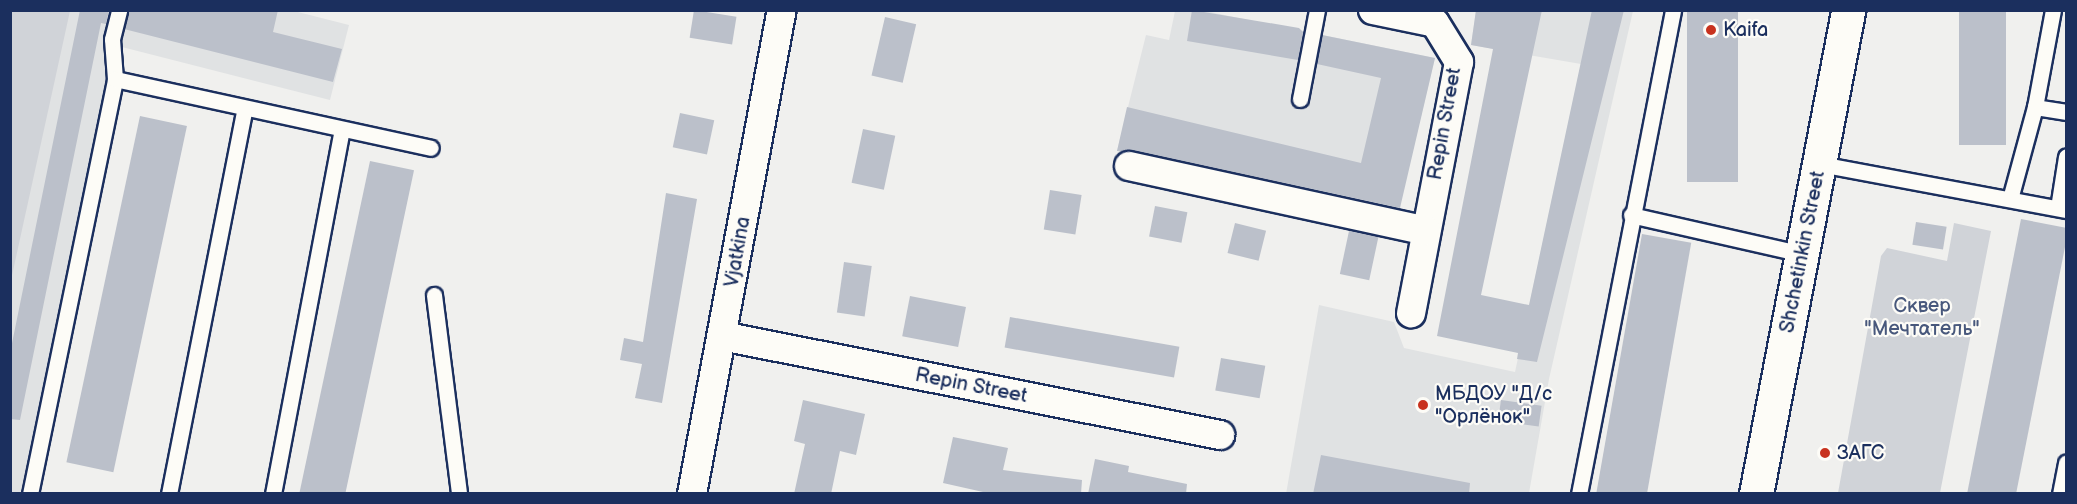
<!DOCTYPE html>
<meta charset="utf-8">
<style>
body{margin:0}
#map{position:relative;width:2077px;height:504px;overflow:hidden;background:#f0f0ee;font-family:"Balsamiq Sans",sans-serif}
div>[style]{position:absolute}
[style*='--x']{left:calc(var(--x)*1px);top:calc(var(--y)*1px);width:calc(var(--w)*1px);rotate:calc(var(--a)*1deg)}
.built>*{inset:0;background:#e0e2e3}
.green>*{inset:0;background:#d0d3d8}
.building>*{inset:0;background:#bbc0ca;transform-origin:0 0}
.roads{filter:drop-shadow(2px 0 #1b2f5e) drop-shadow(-2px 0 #1b2f5e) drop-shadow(0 2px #1b2f5e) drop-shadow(0 -2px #1b2f5e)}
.service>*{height:15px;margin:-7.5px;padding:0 7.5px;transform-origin:7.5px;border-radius:7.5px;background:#fdfcf7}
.minor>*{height:28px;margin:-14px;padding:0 14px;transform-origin:14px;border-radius:14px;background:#fdfcf7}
.primary>*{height:33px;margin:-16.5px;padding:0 16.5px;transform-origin:16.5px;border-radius:16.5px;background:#fdfcf7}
.dots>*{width:16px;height:16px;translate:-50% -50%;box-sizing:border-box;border:3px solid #fdfcf7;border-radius:50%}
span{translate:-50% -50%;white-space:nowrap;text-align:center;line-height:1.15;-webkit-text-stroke:4.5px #fdfcf7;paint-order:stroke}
.poi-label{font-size:20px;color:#1b2f5e}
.left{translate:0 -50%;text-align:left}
.street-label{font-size:20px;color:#1b2f5e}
.park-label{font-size:20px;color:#48587c}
.frame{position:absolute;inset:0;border:12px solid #1b2f5e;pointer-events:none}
</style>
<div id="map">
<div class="built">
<div style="clip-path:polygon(290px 10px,349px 25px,330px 100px,118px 46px,22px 494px,10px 493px,10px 11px)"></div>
<div style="clip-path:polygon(1175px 11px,1205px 11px,1435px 58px,1397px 216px,1117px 151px,1146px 35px,1169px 40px)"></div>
<div style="clip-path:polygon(1476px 11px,1633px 11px,1549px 379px,1529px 493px,1286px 494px,1319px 305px,1394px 322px,1404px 348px,1515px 372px,1581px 64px,1471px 45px)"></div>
</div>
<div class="green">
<div style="clip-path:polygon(11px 10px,70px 11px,11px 280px,10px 11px)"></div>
<div style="clip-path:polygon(1954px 223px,1991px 231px,1940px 493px,1838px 493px,1881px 256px,1887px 248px,1947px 261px)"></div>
</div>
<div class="building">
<div style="clip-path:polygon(80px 10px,109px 10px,106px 24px,101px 23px,20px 420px,10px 419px,10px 353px)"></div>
<div style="clip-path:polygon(129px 10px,278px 10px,273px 32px,342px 49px,333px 82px,124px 29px)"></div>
<div style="left:694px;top:10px;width:43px;height:28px;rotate:9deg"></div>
<div style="clip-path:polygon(1192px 10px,1299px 28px,1303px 32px,1298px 60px,1187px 41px)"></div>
<div style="clip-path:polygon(1476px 10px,1542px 10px,1481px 295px,1529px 305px,1592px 10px,1624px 10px,1537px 362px,1517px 359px,1518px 353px,1437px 336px,1493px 49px,1471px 45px)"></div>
<div style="left:1687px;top:10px;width:51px;height:172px"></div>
<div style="left:1959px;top:10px;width:47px;height:135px"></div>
<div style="left:885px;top:17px;width:32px;height:60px;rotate:13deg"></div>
<div style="clip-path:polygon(1322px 35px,1435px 58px,1400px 208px,1133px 150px,1117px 151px,1127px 107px,1361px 163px,1381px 78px,1317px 64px)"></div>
<div style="left:680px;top:113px;width:35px;height:35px;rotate:12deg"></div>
<div style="left:140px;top:116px;width:48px;height:354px;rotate:12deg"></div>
<div style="left:863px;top:129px;width:33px;height:55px;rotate:12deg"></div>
<div style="left:370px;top:161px;width:45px;height:339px;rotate:12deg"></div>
<div style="left:1050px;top:190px;width:32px;height:40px;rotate:9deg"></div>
<div style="clip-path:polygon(666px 193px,697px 199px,662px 403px,635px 398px,642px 364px,620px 360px,624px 338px,643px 342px)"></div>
<div style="left:1155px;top:206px;width:33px;height:31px;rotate:11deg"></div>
<div style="clip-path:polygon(2021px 219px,2067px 228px,2067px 237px,2016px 494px,1967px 494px)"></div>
<div style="left:1916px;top:222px;width:31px;height:23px;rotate:9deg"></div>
<div style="left:1235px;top:223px;width:32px;height:31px;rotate:14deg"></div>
<div style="left:1349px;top:231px;width:30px;height:44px;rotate:12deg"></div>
<div style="left:1642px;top:234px;width:50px;height:265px;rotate:10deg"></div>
<div style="left:844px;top:262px;width:28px;height:51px;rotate:8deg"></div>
<div style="left:910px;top:296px;width:57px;height:41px;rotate:11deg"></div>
<div style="left:1010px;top:317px;width:172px;height:31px;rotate:10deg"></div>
<div style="left:1221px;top:358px;width:45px;height:33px;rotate:10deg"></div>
<div style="clip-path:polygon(803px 400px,865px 414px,856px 455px,840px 451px,831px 494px,794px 494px,805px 444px,794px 441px)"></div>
<div style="left:1501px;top:400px;width:41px;height:21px;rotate:8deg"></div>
<div style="clip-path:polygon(953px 437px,1008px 448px,1003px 470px,1082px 480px,1081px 494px,992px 494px,943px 483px)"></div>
<div style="clip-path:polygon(1321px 455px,1470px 483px,1469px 494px,1313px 494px)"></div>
<div style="clip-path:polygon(1095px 459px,1129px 466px,1128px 472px,1187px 484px,1186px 494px,1088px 494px)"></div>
</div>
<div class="roads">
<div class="service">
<div style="--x:115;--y:79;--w:40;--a:-94.3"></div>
<div style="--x:112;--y:39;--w:30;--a:-76"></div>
<div style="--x:1300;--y:99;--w:91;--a:-79.2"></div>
<div style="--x:2035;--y:107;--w:31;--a:9"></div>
<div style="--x:1820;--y:164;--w:250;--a:10.6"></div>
<div style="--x:2010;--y:199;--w:95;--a:-74.8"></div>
<div style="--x:2035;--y:107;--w:99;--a:-79.5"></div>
<div style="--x:2058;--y:208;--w:52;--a:-81.1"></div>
<div style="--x:1631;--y:215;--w:176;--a:12.8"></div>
<div style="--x:434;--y:295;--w:201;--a:82.8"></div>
<div style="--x:30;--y:494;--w:424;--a:-78.4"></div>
<div style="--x:115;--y:79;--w:323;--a:12.3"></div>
<div style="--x:169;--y:494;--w:393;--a:-78.9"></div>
<div style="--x:273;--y:494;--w:370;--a:-79.3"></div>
<div style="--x:1579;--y:494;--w:493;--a:-79"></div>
<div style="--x:2060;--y:494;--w:32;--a:-79"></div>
</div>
<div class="minor">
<div style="--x:1373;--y:10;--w:63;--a:11.8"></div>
<div style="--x:1435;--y:23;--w:46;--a:58.4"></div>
<div style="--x:1459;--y:62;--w:256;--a:100.8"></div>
<div style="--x:1129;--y:166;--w:304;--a:12.3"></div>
<div style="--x:722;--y:336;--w:508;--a:11.24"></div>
<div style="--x:692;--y:494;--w:492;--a:-79.5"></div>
</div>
<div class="primary">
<div style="--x:1756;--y:494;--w:493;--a:-79.2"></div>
</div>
</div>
<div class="dots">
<div style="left:1711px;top:30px;background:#c8321e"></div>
<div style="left:1423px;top:405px;background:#c8321e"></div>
<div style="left:1825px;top:453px;background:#c8321e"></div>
</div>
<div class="poi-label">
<span class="left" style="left:1723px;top:30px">Kaifa</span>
<span class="left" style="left:1435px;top:406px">МБДОУ "Д/с<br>"Орлёнок"</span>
<span class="left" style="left:1837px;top:453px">ЗАГС</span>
</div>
<div class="street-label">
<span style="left:1445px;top:124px;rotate:-80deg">Repin Street</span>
<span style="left:738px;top:252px;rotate:-80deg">Vjatkina</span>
<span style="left:1803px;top:252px;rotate:-79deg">Shchetinkin Street</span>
<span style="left:971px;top:386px;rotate:11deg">Repin Street</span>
</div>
<div class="park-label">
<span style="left:1922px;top:318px">Сквер<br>"Мечтатель"</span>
</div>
<div class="frame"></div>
</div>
